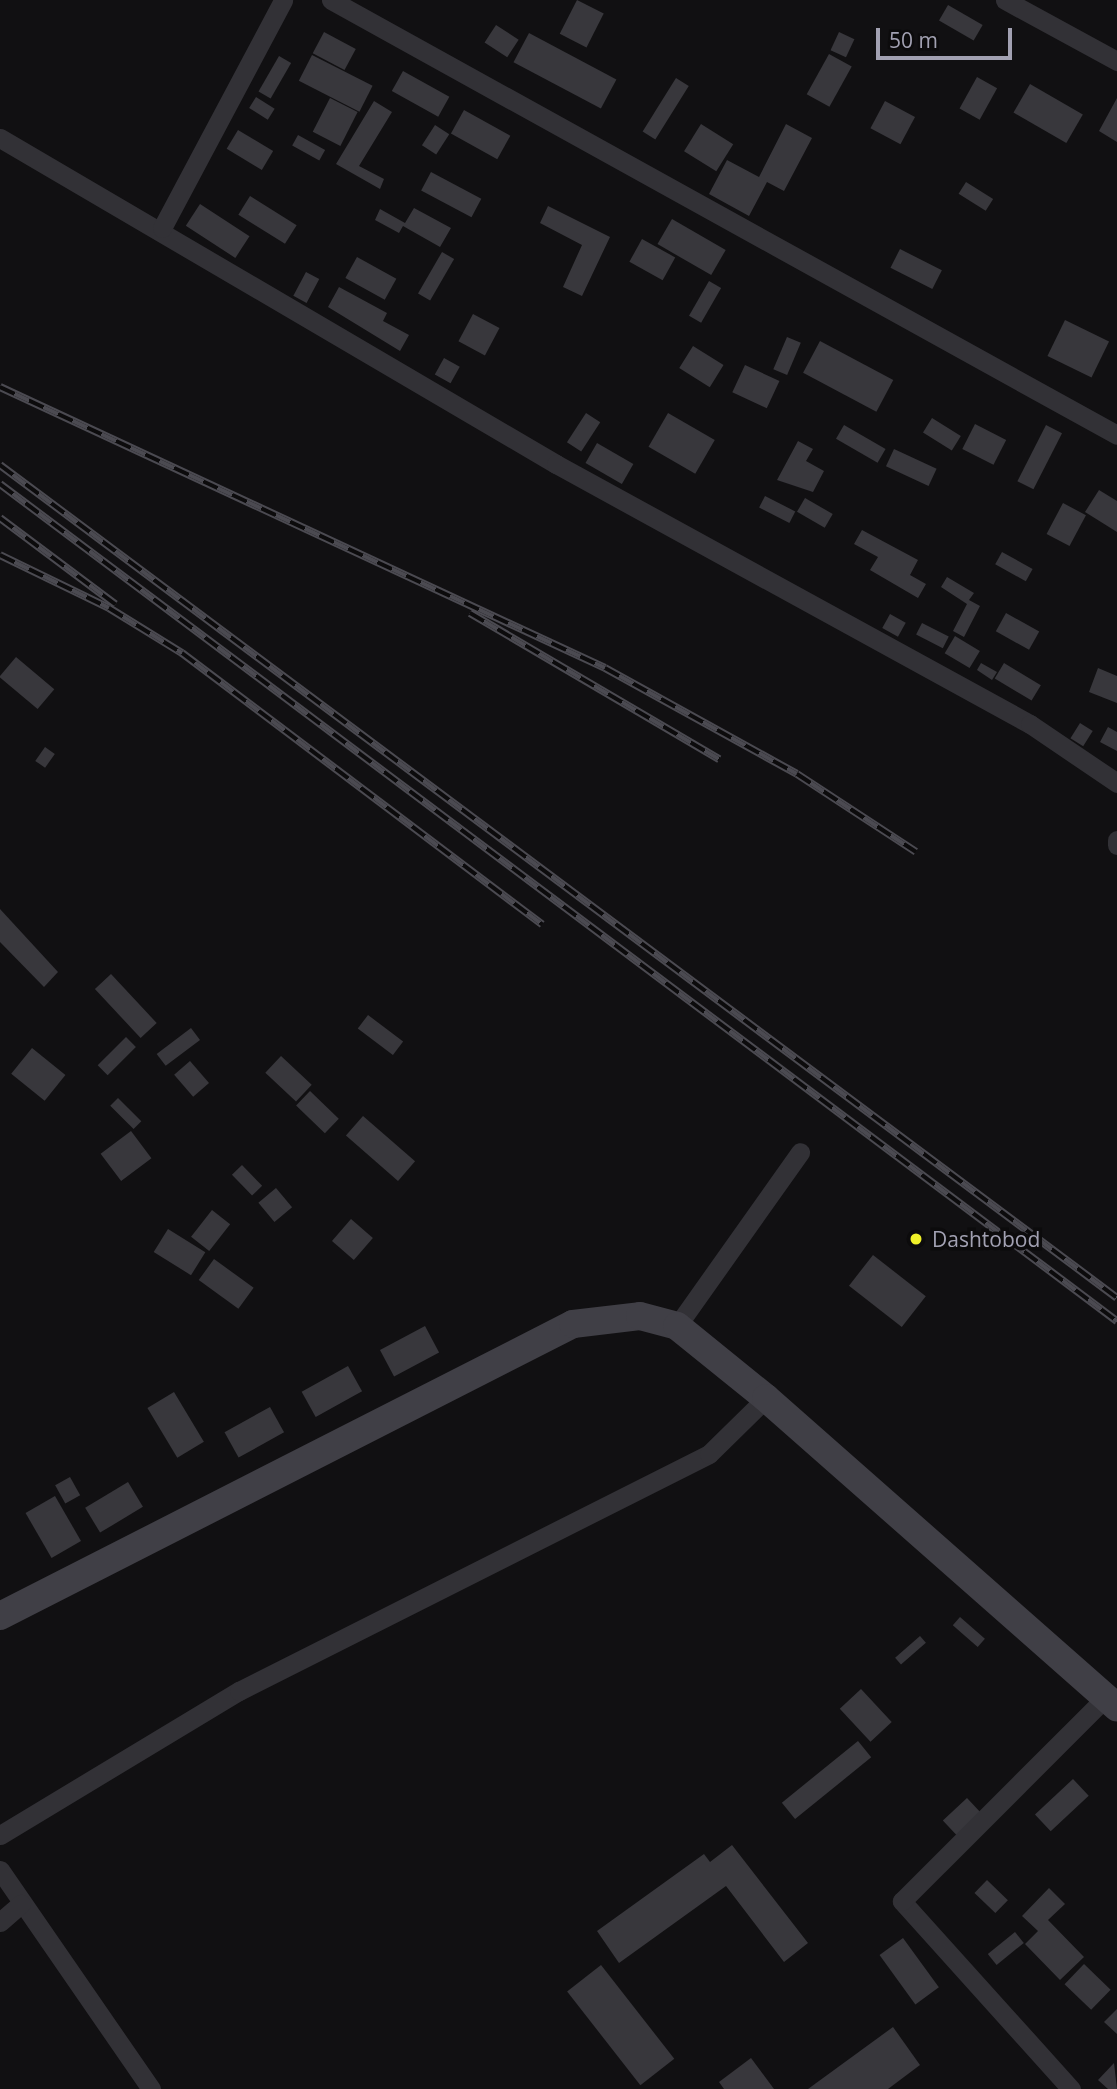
<!DOCTYPE html>
<style>
body{margin:0}
#map{position:relative;width:1117px;height:2089px;overflow:hidden;background:#111012;font-family:"Open Sans",sans-serif}
div>[style]{position:absolute}
[style*='--x']{left:calc(var(--x)*1px);top:calc(var(--y)*1px);width:calc(var(--w)*1px);rotate:calc(var(--a)*1deg)}
.building>*{inset:0;background:#38373c;transform-origin:0 0}
.street>*{height:19px;margin:-9.5px;padding:0 9.5px;transform-origin:9.5px;border-radius:9.5px;background:#323136}
.secondary>*{height:28px;margin:-14px;padding:0 14px;transform-origin:14px;border-radius:14px;background:#403f46}
.rail>*{height:8px;margin-top:-4px;transform-origin:0;background:repeating-linear-gradient(90deg,#0c0b0c 0 16px,#4b4a51 0 32px);box-sizing:border-box;border-block:2px solid #4b4a51}
.dots>*{width:19px;height:19px;translate:-50% -50%;box-sizing:border-box;border:4px solid #0c0b0c;border-radius:50%}
span{translate:-50% -50%;white-space:nowrap;text-align:center;line-height:1.15;-webkit-text-stroke:7px #0c0b0c;paint-order:stroke}
.poi-label{font-size:21px;color:#a2a1b2}
.left{translate:0 -50%;text-align:left}
.scale{position:absolute;left:876px;top:28px;width:136px;height:32px;box-sizing:border-box;border:4px solid #a2a1b2;border-top:0;padding-left:9px;font-size:21px;line-height:24px;white-space:nowrap;color:#a2a1b2;-webkit-text-stroke:5px #0c0b0c;paint-order:stroke}
</style>
<div id="map">
<div class="building">
<div style="left:577px;top:0;width:30px;height:38px;rotate:27deg"></div>
<div style="left:948px;top:5px;width:40px;height:18px;rotate:30deg"></div>
<div style="left:496px;top:25px;width:27px;height:21px;rotate:33deg"></div>
<div style="left:324px;top:32px;width:36px;height:24px;rotate:28deg"></div>
<div style="left:839px;top:32px;width:17px;height:20px;rotate:25deg"></div>
<div style="left:529px;top:33px;width:99px;height:33px;rotate:28deg"></div>
<div style="left:829px;top:54px;width:26px;height:46px;rotate:29deg"></div>
<div style="left:312px;top:55px;width:68px;height:29px;rotate:27deg"></div>
<div style="left:279px;top:56px;width:14px;height:41px;rotate:30deg"></div>
<div style="left:403px;top:71px;width:53px;height:23px;rotate:29deg"></div>
<div style="left:977px;top:77px;width:23px;height:36px;rotate:29deg"></div>
<div style="left:676px;top:78px;width:15px;height:63px;rotate:32deg"></div>
<div style="left:1030px;top:84px;width:61px;height:33px;rotate:30deg"></div>
<div style="left:256px;top:97px;width:22px;height:13px;rotate:32deg"></div>
<div style="left:330px;top:98px;width:31px;height:38px;rotate:27deg"></div>
<div style="clip-path:polygon(1117px 98px,1117px 142px,1099px 131px)"></div>
<div style="clip-path:polygon(374px 101px,392px 112px,359px 166px,384px 179px,380px 189px,336px 164px)"></div>
<div style="left:885px;top:101px;width:34px;height:31px;rotate:28deg"></div>
<div style="left:464px;top:110px;width:53px;height:27px;rotate:29deg"></div>
<div style="left:701px;top:124px;width:38px;height:32px;rotate:32deg"></div>
<div style="clip-path:polygon(786px 124px,812px 138px,784px 191px,767px 182px,749px 216px,709px 194px,727px 160px,759px 177px)"></div>
<div style="left:435px;top:125px;width:17px;height:24px;rotate:33deg"></div>
<div style="left:238px;top:130px;width:41px;height:22px;rotate:31deg"></div>
<div style="left:298px;top:135px;width:31px;height:12px;rotate:29deg"></div>
<div style="left:431px;top:172px;width:57px;height:21px;rotate:28deg"></div>
<div style="left:966px;top:182px;width:32px;height:14px;rotate:32deg"></div>
<div style="left:250px;top:196px;width:55px;height:22px;rotate:32deg"></div>
<div style="left:200px;top:204px;width:59px;height:26px;rotate:33deg"></div>
<div style="clip-path:polygon(548px 206px,610px 237px,582px 296px,563px 287px,582px 245px,540px 223px)"></div>
<div style="clip-path:polygon(414px 208px,451px 228px,440px 247px,403px 226px,399px 233px,375px 220px,380px 209px,405px 223px)"></div>
<div style="left:672px;top:219px;width:62px;height:29px;rotate:30deg"></div>
<div style="left:642px;top:239px;width:38px;height:26px;rotate:29deg"></div>
<div style="left:900px;top:249px;width:47px;height:21px;rotate:27deg"></div>
<div style="left:442px;top:252px;width:14px;height:48px;rotate:30deg"></div>
<div style="left:357px;top:257px;width:45px;height:24px;rotate:29deg"></div>
<div style="left:306px;top:272px;width:15px;height:27px;rotate:28deg"></div>
<div style="left:709px;top:281px;width:14px;height:40px;rotate:30deg"></div>
<div style="clip-path:polygon(339px 287px,387px 313px,383px 321px,409px 335px,400px 351px,328px 307px)"></div>
<div style="left:473px;top:314px;width:30px;height:31px;rotate:28deg"></div>
<div style="left:1065px;top:320px;width:49px;height:40px;rotate:26deg"></div>
<div style="left:787px;top:337px;width:15px;height:35px;rotate:23deg"></div>
<div style="left:820px;top:341px;width:83px;height:36px;rotate:28deg"></div>
<div style="left:693px;top:346px;width:36px;height:26px;rotate:32deg"></div>
<div style="left:444px;top:358px;width:18px;height:19px;rotate:29deg"></div>
<div style="left:745px;top:365px;width:38px;height:30px;rotate:25deg"></div>
<div style="left:586px;top:413px;width:17px;height:35px;rotate:33deg"></div>
<div style="left:668px;top:413px;width:54px;height:39px;rotate:30deg"></div>
<div style="left:932px;top:418px;width:34px;height:17px;rotate:32deg"></div>
<div style="left:975px;top:424px;width:35px;height:28px;rotate:27deg"></div>
<div style="left:844px;top:425px;width:48px;height:16px;rotate:30deg"></div>
<div style="left:1046px;top:425px;width:18px;height:63px;rotate:27deg"></div>
<div style="clip-path:polygon(798px 441px,813px 449px,806px 461px,824px 471px,813px 492px,777px 480px)"></div>
<div style="left:597px;top:443px;width:42px;height:23px;rotate:30deg"></div>
<div style="left:894px;top:449px;width:47px;height:19px;rotate:25deg"></div>
<div style="clip-path:polygon(1099px 490px,1117px 501px,1117px 532px,1085px 512px)"></div>
<div style="left:765px;top:496px;width:34px;height:13px;rotate:27deg"></div>
<div style="left:805px;top:498px;width:32px;height:16px;rotate:30deg"></div>
<div style="left:1063px;top:503px;width:26px;height:35px;rotate:28deg"></div>
<div style="clip-path:polygon(862px 530px,918px 560px,910px 575px,926px 584px,918px 598px,870px 570px,878px 557px,854px 544px)"></div>
<div style="left:1002px;top:552px;width:35px;height:14px;rotate:29deg"></div>
<div style="clip-path:polygon(947px 577px,974px 593px,969px 600px,980px 606px,964px 637px,953px 631px,967px 604px,941px 587px)"></div>
<div style="left:1006px;top:613px;width:38px;height:21px;rotate:29deg"></div>
<div style="left:890px;top:614px;width:18px;height:16px;rotate:29deg"></div>
<div style="left:922px;top:623px;width:30px;height:13px;rotate:27deg"></div>
<div style="left:955px;top:636px;width:29px;height:20px;rotate:31deg"></div>
<div style="left:16px;top:657px;width:50px;height:26px;rotate:40deg"></div>
<div style="clip-path:polygon(981px 663px,997px 672px,992px 680px,977px 670px)"></div>
<div style="left:1004px;top:663px;width:43px;height:18px;rotate:31deg"></div>
<div style="clip-path:polygon(1098px 668px,1117px 676px,1117px 703px,1089px 692px)"></div>
<div style="left:1080px;top:723px;width:15px;height:18px;rotate:32deg"></div>
<div style="clip-path:polygon(1108px 727px,1117px 732px,1117px 751px,1100px 742px)"></div>
<div style="left:45px;top:747px;width:12px;height:17px;rotate:35deg"></div>
<div style="clip-path:polygon(0 909px,58px 972px,44px 987px,0 942px)"></div>
<div style="left:111px;top:974px;width:67px;height:22px;rotate:47deg"></div>
<div style="left:368px;top:1015px;width:44px;height:17px;rotate:37deg"></div>
<div style="left:191px;top:1028px;width:15px;height:43px;rotate:53deg"></div>
<div style="left:126px;top:1037px;width:14px;height:40px;rotate:45deg"></div>
<div style="left:32px;top:1048px;width:43px;height:33px;rotate:39deg"></div>
<div style="left:281px;top:1056px;width:42px;height:23px;rotate:43deg"></div>
<div style="left:190px;top:1061px;width:29px;height:21px;rotate:49deg"></div>
<div style="left:310px;top:1091px;width:40px;height:20px;rotate:44deg"></div>
<div style="left:118px;top:1098px;width:33px;height:11px;rotate:45deg"></div>
<div style="left:363px;top:1116px;width:69px;height:26px;rotate:41deg"></div>
<div style="left:131px;top:1131px;width:34px;height:38px;rotate:53deg"></div>
<div style="left:242px;top:1165px;width:29px;height:14px;rotate:46deg"></div>
<div style="left:276px;top:1188px;width:25px;height:23px;rotate:50deg"></div>
<div style="left:212px;top:1210px;width:23px;height:34px;rotate:38deg"></div>
<div style="left:351px;top:1219px;width:29px;height:29px;rotate:41deg"></div>
<div style="left:168px;top:1229px;width:44px;height:27px;rotate:32deg"></div>
<div style="left:873px;top:1255px;width:67px;height:39px;rotate:38deg"></div>
<div style="left:214px;top:1259px;width:49px;height:26px;rotate:36deg"></div>
<div style="left:425px;top:1326px;width:30px;height:51px;rotate:62deg"></div>
<div style="left:348px;top:1366px;width:29px;height:53px;rotate:61deg"></div>
<div style="left:174px;top:1392px;width:58px;height:31px;rotate:59deg"></div>
<div style="left:270px;top:1407px;width:29px;height:52px;rotate:61deg"></div>
<div style="left:70px;top:1477px;width:21px;height:17px;rotate:61deg"></div>
<div style="left:128px;top:1482px;width:29px;height:50px;rotate:59deg"></div>
<div style="left:55px;top:1496px;width:52px;height:34px;rotate:60deg"></div>
<div style="left:960px;top:1617px;width:33px;height:11px;rotate:41deg"></div>
<div style="left:920px;top:1636px;width:9px;height:33px;rotate:49deg"></div>
<div style="left:861px;top:1689px;width:45px;height:29px;rotate:47deg"></div>
<div style="left:858px;top:1741px;width:21px;height:98px;rotate:51deg"></div>
<div style="left:1073px;top:1779px;width:23px;height:52px;rotate:47deg"></div>
<div style="left:967px;top:1798px;width:21px;height:33px;rotate:47deg"></div>
<div style="clip-path:polygon(732px 1845px,808px 1943px,784px 1962px,726px 1886px,619px 1963px,597px 1931px,704px 1854px,710px 1862px)"></div>
<div style="left:987px;top:1880px;width:29px;height:18px;rotate:44deg"></div>
<div style="clip-path:polygon(1049px 1888px,1065px 1904px,1048px 1920px,1084px 1957px,1060px 1980px,1025px 1944px,1038px 1931px,1022px 1916px)"></div>
<div style="left:1015px;top:1932px;width:14px;height:35px;rotate:51deg"></div>
<div style="left:903px;top:1938px;width:61px;height:29px;rotate:54deg"></div>
<div style="left:1084px;top:1964px;width:37px;height:28px;rotate:44deg"></div>
<div style="left:601px;top:1965px;width:119px;height:43px;rotate:52deg"></div>
<div style="clip-path:polygon(1117px 2009px,1117px 2034px,1104px 2022px)"></div>
<div style="clip-path:polygon(893px 2027px,920px 2065px,888px 2089px,808px 2089px)"></div>
<div style="clip-path:polygon(751px 2058px,774px 2089px,724px 2089px,719px 2082px)"></div>
<div style="clip-path:polygon(1114px 2063px,1117px 2089px,1108px 2089px,1098px 2080px)"></div>
</div>
<div class="street">
<div style="--x:331;--y:0;--w:898;--a:28.96"></div>
<div style="--x:1005;--y:0;--w:128;--a:28.6"></div>
<div style="--x:0;--y:138;--w:645;--a:30.38"></div>
<div style="--x:556;--y:464;--w:541;--a:28.75"></div>
<div style="--x:1030;--y:724;--w:105;--a:34.1"></div>
<div style="--x:162;--y:228;--w:258;--a:-62"></div>
<div style="--x:1117;--y:840;--w:5;--a:90"></div>
<div style="--x:677;--y:1326;--w:213;--a:-54.7"></div>
<div style="--x:0;--y:1835;--w:279;--a:-31.1"></div>
<div style="--x:239;--y:1691;--w:526;--a:-26.76"></div>
<div style="--x:709;--y:1454;--w:80;--a:-44.5"></div>
<div style="--x:0;--y:1870;--w:266;--a:55.4"></div>
<div style="--x:0;--y:1922;--w:28;--a:-41"></div>
<div style="--x:1071;--y:2089;--w:253;--a:-132"></div>
<div style="--x:902;--y:1901;--w:288;--a:-45"></div>
</div>
<div class="secondary">
<div style="--x:0;--y:1616;--w:643;--a:-27"></div>
<div style="--x:573;--y:1324;--w:67;--a:-6.8"></div>
<div style="--x:640;--y:1316;--w:38;--a:15"></div>
<div style="--x:677;--y:1326;--w:114;--a:39"></div>
<div style="--x:766;--y:1398;--w:468;--a:41.4"></div>
</div>
<div class="rail">
<div style="--x:0;--y:387;--w:667;--a:24.91"></div>
<div style="--x:605;--y:668;--w:219;--a:28.9"></div>
<div style="--x:797;--y:774;--w:142;--a:33.2"></div>
<div style="--x:0;--y:465;--w:1393;--a:36.71"></div>
<div style="--x:0;--y:484;--w:1396;--a:36.85"></div>
<div style="--x:0;--y:518;--w:144;--a:36.8"></div>
<div style="--x:0;--y:555;--w:121;--a:25.9"></div>
<div style="--x:109;--y:608;--w:86;--a:31.7"></div>
<div style="--x:182;--y:653;--w:451;--a:37"></div>
<div style="--x:470;--y:613;--w:289;--a:30.4"></div>
</div>
<div class="dots">
<div style="left:916px;top:1239px;background:#f0f129"></div>
</div>
<div class="poi-label">
<span class="left" style="left:932px;top:1239px">Dashtobod</span>
</div>
<div class="scale">50 m</div>
</div>
